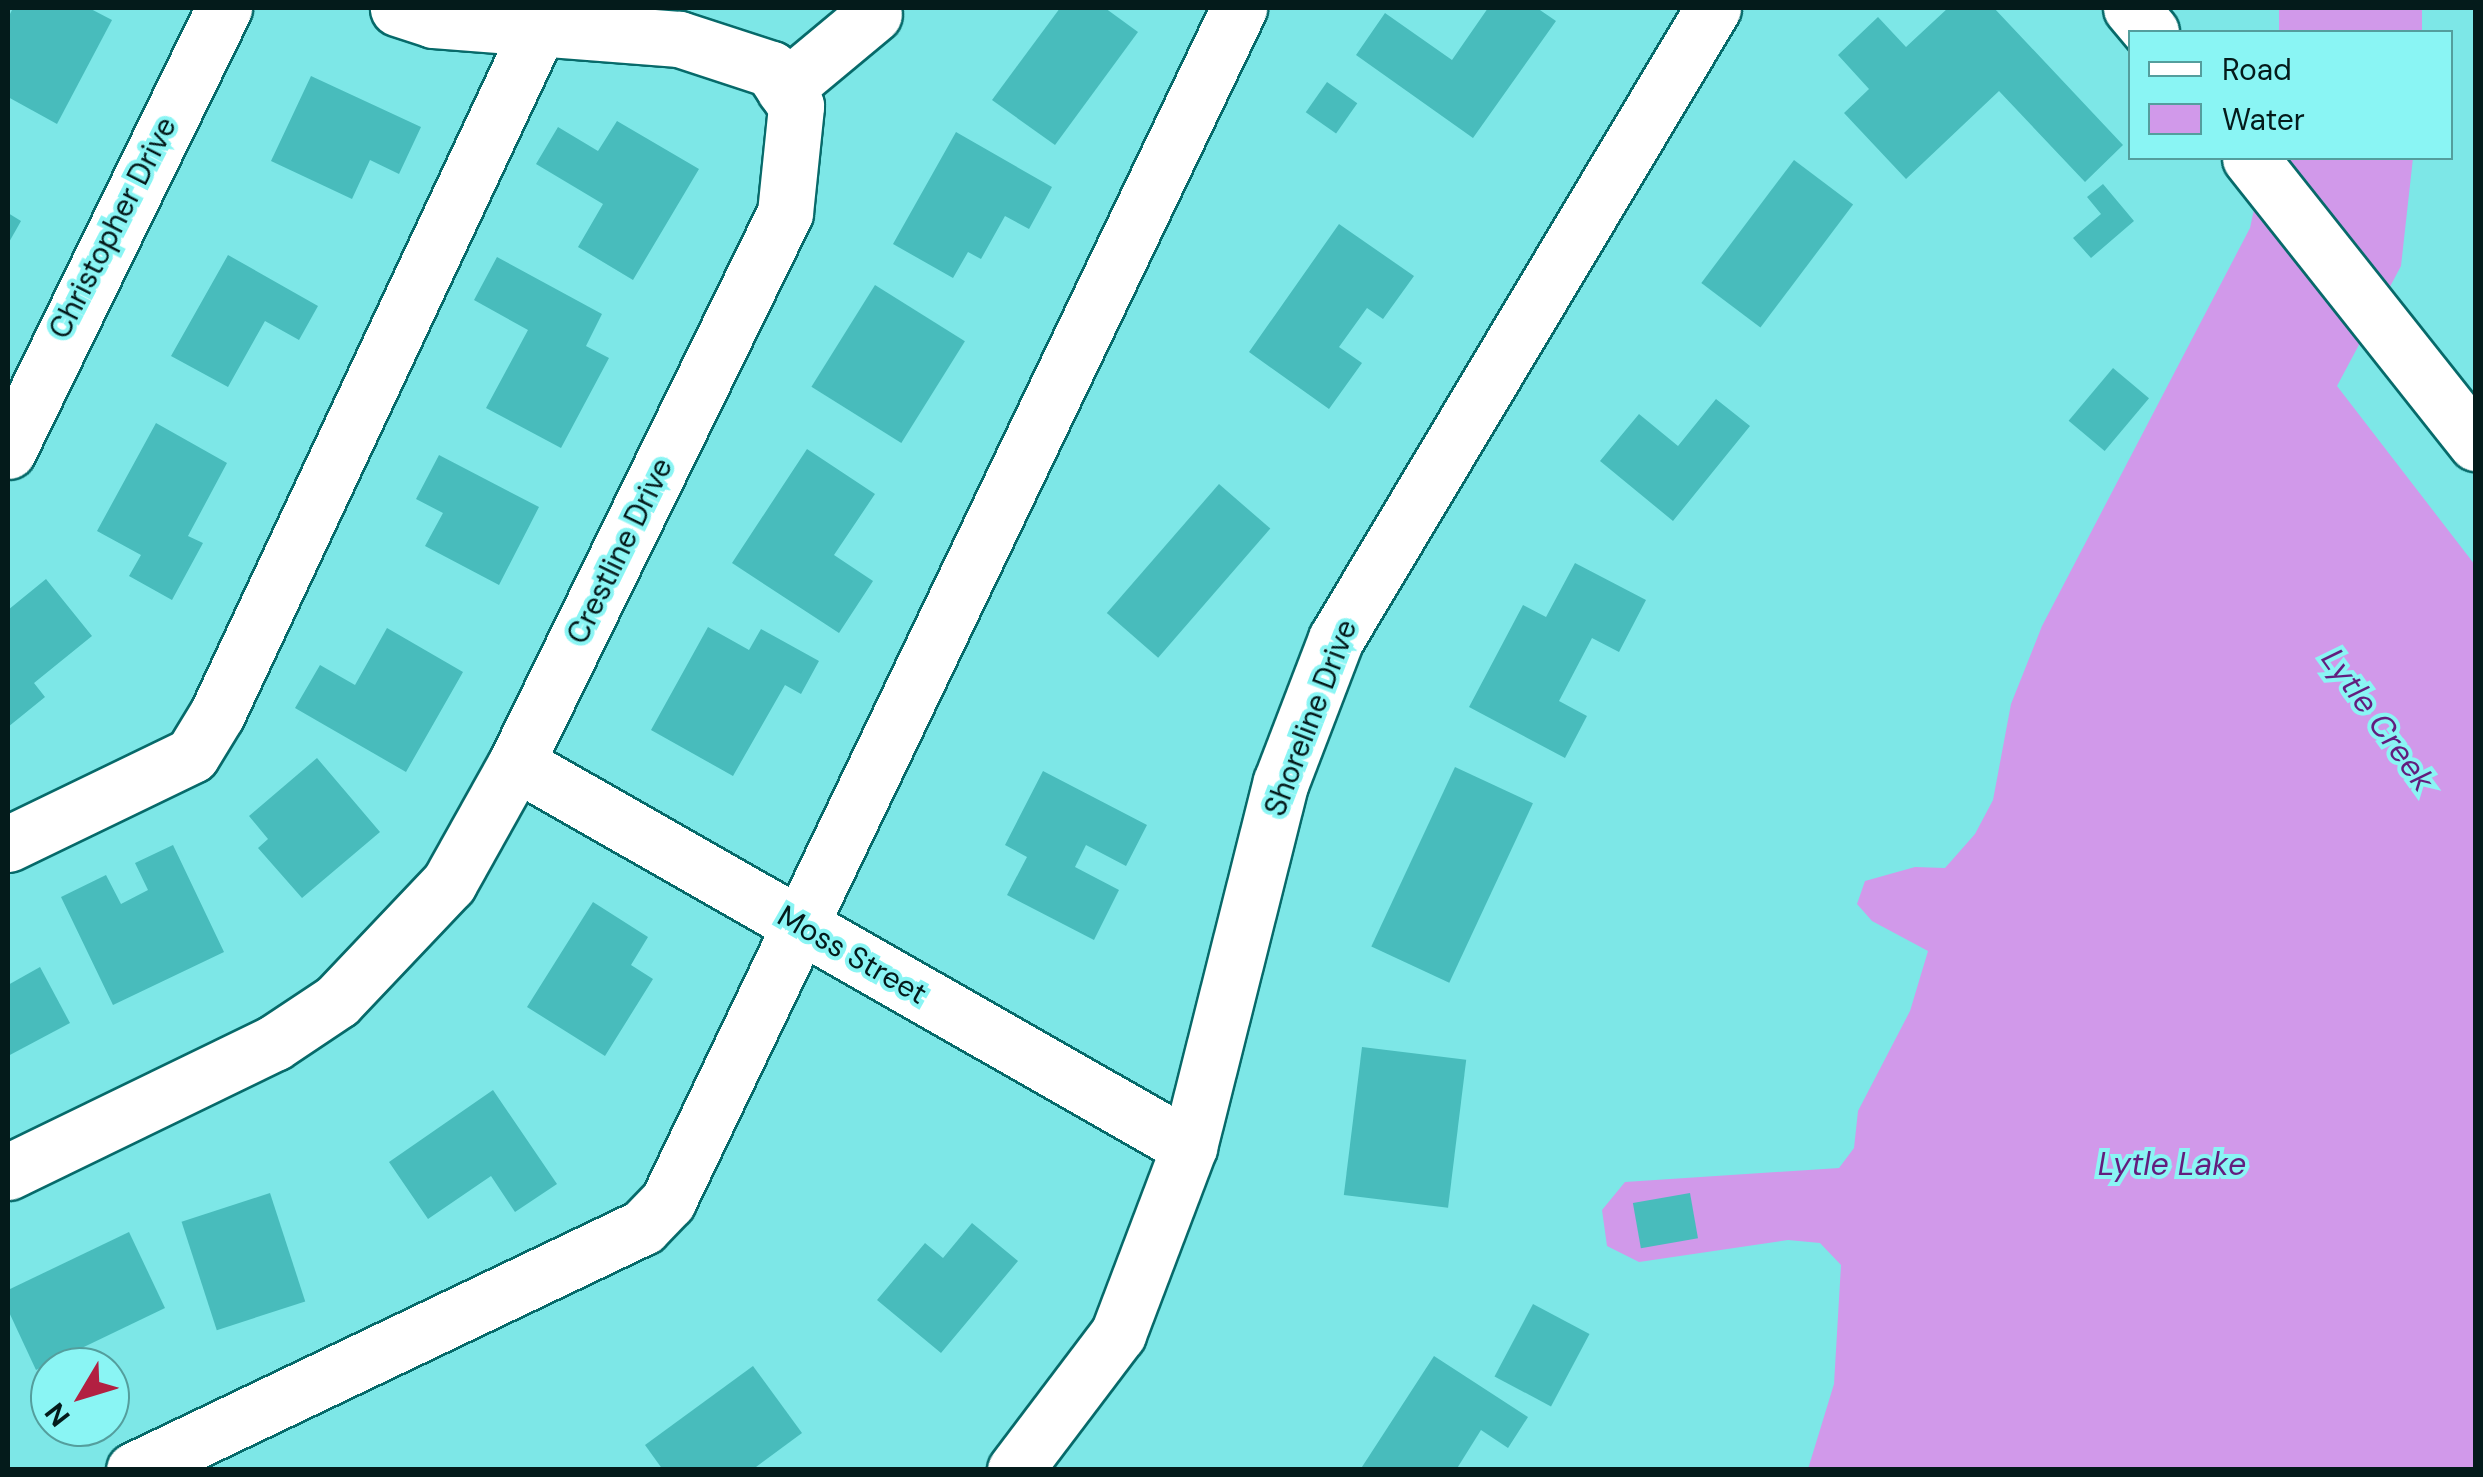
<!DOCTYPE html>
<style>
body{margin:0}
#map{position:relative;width:2483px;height:1477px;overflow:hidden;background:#7de7e7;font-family:"DM Sans",sans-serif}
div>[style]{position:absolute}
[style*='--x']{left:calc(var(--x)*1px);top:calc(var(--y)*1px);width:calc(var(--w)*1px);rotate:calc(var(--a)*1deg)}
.water>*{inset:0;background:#d199ea;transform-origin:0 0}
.building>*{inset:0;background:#48bcbc;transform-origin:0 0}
.roads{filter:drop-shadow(2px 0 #076a6a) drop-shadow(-2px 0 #076a6a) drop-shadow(0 2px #076a6a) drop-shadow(0 -2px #076a6a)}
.minor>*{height:55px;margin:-27.5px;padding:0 27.5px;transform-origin:27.5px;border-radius:27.5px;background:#fff}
.major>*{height:55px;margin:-27.5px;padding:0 27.5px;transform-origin:27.5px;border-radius:27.5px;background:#fff}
span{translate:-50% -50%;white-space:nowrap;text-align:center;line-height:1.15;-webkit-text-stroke:8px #8af5f4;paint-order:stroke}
.street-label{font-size:30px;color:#041b1b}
.water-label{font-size:32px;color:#631d7d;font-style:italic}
.frame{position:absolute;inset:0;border:10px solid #041b1b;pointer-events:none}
.legend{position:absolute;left:2128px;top:30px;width:325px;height:130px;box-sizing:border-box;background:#8af5f4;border:2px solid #549e9d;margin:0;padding:12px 18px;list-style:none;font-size:30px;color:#041b1b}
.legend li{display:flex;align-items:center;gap:20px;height:50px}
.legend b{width:50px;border:2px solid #549e9d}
.north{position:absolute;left:30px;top:1347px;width:100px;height:100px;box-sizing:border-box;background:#8af5f4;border:2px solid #549e9d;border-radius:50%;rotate:232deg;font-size:28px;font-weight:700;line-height:40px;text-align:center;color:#041b1b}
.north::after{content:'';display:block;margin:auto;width:35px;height:45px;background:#b22041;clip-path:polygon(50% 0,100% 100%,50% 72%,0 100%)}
</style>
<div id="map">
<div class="water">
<div style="left:2279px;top:8px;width:143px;height:24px"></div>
<div style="clip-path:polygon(2265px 158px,2413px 158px,2401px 266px,2337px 386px,2475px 565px,2475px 1469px,1808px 1469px,1834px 1384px,1841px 1265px,1820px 1243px,1788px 1240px,1639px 1262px,1607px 1246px,1602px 1210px,1625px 1182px,1839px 1168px,1854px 1148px,1858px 1111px,1910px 1011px,1928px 951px,1872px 921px,1857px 904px,1865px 881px,1915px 867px,1945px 868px,1975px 834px,1993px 800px,2011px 704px,2042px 626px,2250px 228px)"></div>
</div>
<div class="building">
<div style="clip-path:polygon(13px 8px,89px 8px,112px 20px,57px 124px,8px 97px,8px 18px)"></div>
<div style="clip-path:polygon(1060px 8px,1105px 8px,1138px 32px,1055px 145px,992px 100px)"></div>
<div style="clip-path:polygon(1488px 8px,1537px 8px,1556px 21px,1473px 138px,1356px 55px,1385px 13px,1452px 60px)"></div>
<div style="clip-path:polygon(1948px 8px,1994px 8px,2123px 145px,2085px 182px,1999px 91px,1906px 179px,1844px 113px,1869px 89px,1838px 55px,1878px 17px,1906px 47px)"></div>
<div style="clip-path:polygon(311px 76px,421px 127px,399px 174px,370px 160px,352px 199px,271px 161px)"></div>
<div style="left:1327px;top:82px;width:37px;height:37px;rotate:35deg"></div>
<div style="clip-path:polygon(617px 121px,699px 169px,633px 280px,578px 247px,603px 204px,536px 164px,558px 127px,598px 151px)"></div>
<div style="clip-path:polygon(956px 132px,1052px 187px,1029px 229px,1005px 216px,981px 259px,968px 252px,953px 278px,893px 244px)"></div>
<div style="left:1794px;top:160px;width:74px;height:154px;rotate:37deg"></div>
<div style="clip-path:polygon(2103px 184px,2134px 221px,2091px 258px,2073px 238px,2101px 214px,2087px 197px)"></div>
<div style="clip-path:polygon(8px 213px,21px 221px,8px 244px)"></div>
<div style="clip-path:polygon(1339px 224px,1414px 276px,1383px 319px,1367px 308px,1339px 347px,1362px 363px,1329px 409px,1249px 352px)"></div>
<div style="clip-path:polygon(228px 255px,318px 306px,299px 340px,265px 321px,228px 387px,171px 356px)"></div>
<div style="clip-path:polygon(497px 257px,602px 314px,586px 346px,609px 358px,561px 448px,486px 408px,528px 330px,474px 300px)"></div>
<div style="left:875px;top:285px;width:106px;height:120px;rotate:32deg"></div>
<div style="left:2113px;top:368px;width:47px;height:69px;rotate:40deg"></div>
<div style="clip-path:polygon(1716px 399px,1750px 426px,1673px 521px,1600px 461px,1639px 414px,1678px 446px)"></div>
<div style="clip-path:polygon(156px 423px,227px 463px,188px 536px,203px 543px,172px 600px,129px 576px,141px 555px,97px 531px)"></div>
<div style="clip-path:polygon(807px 449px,875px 494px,834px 555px,873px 581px,839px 633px,732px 563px)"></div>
<div style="clip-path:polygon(439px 455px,539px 507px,499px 585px,425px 546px,443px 513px,416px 499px)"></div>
<div style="left:1219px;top:484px;width:68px;height:171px;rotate:41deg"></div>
<div style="clip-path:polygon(1575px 563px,1646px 600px,1619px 652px,1592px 638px,1559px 701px,1587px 716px,1565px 758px,1469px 707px,1523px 605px,1546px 617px)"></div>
<div style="clip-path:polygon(46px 579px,92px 636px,34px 683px,45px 697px,8px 727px,8px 610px)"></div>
<div style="clip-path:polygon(708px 627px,749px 650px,761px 629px,819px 661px,801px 694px,785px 685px,733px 776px,651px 730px)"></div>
<div style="clip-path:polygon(387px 628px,463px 672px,406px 772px,295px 708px,320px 665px,355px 685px)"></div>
<div style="clip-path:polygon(317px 758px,380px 832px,302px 898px,258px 848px,268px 839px,249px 816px)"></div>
<div style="left:1455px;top:767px;width:86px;height:198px;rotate:25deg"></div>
<div style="clip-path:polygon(1043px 771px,1147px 825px,1126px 866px,1086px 845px,1075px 867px,1119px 890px,1094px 940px,1007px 895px,1027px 857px,1005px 845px)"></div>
<div style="clip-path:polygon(173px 845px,224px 952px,113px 1005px,61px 897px,106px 875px,121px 904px,148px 890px,135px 863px)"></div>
<div style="clip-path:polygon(593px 902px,648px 937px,631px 965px,653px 979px,605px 1056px,527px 1007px)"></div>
<div style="clip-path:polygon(40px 967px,70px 1023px,8px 1056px,8px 985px)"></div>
<div style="left:1362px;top:1047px;width:105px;height:149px;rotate:7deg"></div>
<div style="clip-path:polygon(493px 1090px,557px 1184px,515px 1212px,491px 1176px,428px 1219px,389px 1162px)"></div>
<div style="left:270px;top:1193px;width:114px;height:93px;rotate:72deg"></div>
<div style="left:1690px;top:1193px;width:46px;height:58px;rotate:80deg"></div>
<div style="clip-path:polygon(972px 1223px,1018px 1261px,941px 1353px,877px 1300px,925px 1243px,943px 1258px)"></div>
<div style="clip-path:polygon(129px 1232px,165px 1308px,36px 1370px,8px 1310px,8px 1290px)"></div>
<div style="left:1533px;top:1304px;width:64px;height:82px;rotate:28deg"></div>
<div style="clip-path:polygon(1434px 1356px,1528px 1417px,1508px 1448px,1481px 1430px,1456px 1470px,1360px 1470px)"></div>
<div style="clip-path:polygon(753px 1366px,802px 1433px,752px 1470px,663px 1470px,645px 1445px)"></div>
</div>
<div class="roads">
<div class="minor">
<div style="--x:784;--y:89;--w:117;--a:-39.8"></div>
<div style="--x:8;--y:451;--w:493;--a:-64"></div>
<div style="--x:516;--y:763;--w:775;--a:29.71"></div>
<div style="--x:8;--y:844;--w:204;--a:-25.8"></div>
<div style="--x:192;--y:755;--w:48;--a:-58.6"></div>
<div style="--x:217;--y:714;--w:756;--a:-64.86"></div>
<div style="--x:8;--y:1172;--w:296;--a:-25.9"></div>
<div style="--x:274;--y:1043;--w:76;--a:-33.7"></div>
<div style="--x:337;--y:1001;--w:163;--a:-46.5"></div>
<div style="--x:449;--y:883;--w:137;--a:-60.8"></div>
<div style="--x:516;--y:763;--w:612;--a:-63.94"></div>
<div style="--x:785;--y:213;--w:108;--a:-84.1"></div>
<div style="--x:796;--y:106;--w:45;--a:-124"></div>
<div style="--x:771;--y:69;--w:97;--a:-161.9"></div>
<div style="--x:679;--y:39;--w:246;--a:-175.6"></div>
<div style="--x:434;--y:20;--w:38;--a:-162"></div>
<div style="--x:134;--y:1470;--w:564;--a:-25.52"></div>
<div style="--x:643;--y:1227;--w:36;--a:-46"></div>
<div style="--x:668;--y:1201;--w:1323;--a:-64.42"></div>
<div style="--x:1015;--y:1470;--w:171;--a:-52.9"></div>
<div style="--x:1118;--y:1334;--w:200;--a:-69.2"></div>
<div style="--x:1189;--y:1147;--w:376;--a:-75.9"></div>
<div style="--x:1281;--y:782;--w:153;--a:-69"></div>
<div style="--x:1336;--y:639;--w:735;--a:-59.14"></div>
</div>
<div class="major">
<div style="--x:2131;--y:8;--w:31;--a:50"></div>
<div style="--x:2250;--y:158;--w:364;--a:51.6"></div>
</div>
</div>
<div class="street-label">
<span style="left:113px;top:228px;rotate:-63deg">Christopher Drive</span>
<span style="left:620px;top:551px;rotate:-64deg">Crestline Drive</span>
<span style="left:1311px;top:718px;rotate:-69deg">Shoreline Drive</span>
<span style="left:852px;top:955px;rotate:30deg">Moss Street</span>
</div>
<div class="water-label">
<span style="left:2378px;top:720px;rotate:54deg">Lytle Creek</span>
<span style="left:2172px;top:1164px">Lytle Lake</span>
</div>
<div class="frame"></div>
<ul class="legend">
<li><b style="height:12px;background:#fff"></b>Road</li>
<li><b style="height:28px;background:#d199ea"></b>Water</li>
</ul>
<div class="north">N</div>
</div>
